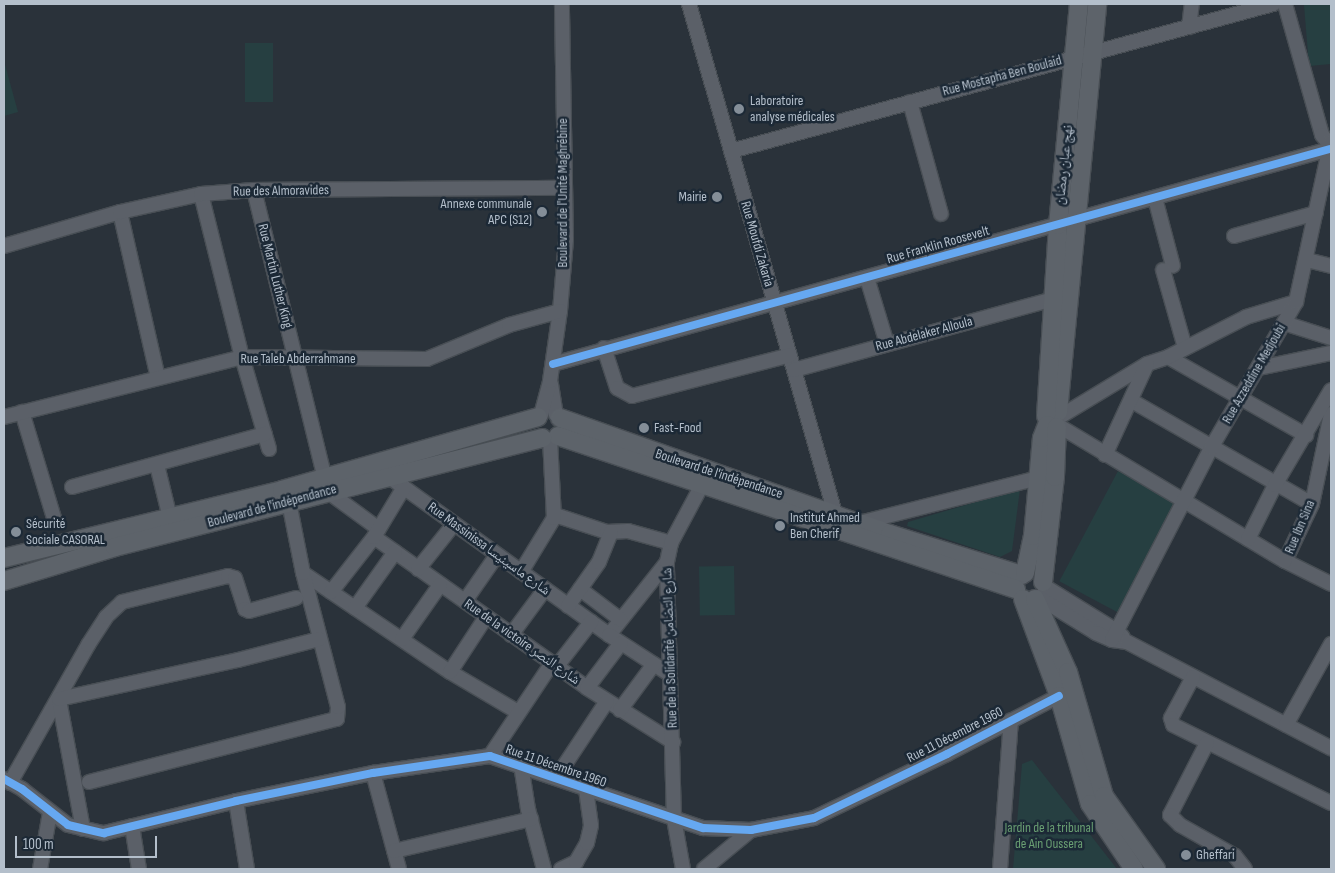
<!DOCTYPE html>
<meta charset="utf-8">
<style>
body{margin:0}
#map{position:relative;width:1335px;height:873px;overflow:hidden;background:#2a323a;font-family:"Sofia Sans Condensed","Noto Naskh Arabic",sans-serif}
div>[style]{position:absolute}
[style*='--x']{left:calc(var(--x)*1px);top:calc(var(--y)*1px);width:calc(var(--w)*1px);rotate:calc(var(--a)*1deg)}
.green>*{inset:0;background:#263f41;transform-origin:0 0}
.roads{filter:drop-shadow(1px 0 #484e54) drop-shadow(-1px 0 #484e54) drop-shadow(0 1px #484e54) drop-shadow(0 -1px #484e54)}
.minor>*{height:14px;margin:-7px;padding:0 7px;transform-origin:7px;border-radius:7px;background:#5b6068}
.major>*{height:18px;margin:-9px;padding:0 9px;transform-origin:9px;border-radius:9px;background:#5d636a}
.cycleway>*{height:8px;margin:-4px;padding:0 4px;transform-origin:4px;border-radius:4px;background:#66a8f1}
.dots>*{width:14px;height:14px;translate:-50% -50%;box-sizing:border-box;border:2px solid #1c2936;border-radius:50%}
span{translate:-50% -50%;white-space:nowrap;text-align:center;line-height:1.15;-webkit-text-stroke:5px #1c2936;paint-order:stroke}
.street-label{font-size:14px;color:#b4bfcb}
.poi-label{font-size:14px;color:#b4bfcb}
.left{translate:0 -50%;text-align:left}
.right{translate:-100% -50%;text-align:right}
.park-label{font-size:14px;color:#699e72}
.frame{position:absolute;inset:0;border:5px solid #b4bfcb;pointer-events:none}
.scale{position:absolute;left:15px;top:836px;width:142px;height:22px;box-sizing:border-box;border:2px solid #b4bfcb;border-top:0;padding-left:6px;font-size:15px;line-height:18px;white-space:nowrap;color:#b4bfcb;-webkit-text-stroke:4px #1c2936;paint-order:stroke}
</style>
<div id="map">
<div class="green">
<div style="clip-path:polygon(1331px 4px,1331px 64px,1309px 66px,1304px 5px)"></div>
<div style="left:245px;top:43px;width:28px;height:59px"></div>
<div style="clip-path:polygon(4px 61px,18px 112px,4px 116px)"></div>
<div style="left:1118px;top:471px;width:68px;height:125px;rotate:28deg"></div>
<div style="clip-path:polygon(1020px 489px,1012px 551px,1000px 557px,907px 526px,908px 522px)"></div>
<div style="left:734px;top:566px;width:49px;height:35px;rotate:89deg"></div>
<div style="clip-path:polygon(1032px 760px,1117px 869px,1013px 869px,1022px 764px)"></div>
</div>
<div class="roads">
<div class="minor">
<div style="--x:689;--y:4;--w:530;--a:74"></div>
<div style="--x:1285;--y:4;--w:136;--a:74.2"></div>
<div style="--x:1322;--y:135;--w:13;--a:51"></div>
<div style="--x:1189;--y:27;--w:23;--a:-83"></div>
<div style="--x:910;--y:102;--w:116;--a:74.5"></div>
<div style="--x:731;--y:151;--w:562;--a:-15.17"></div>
<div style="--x:254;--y:190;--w:297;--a:76.2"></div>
<div style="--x:201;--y:194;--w:168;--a:75.9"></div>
<div style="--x:242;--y:357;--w:96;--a:73.6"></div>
<div style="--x:1155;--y:198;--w:70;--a:75.2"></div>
<div style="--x:120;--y:212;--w:170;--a:77.1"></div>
<div style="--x:1234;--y:236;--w:85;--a:-15.7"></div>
<div style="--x:4;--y:246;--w:121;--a:-16.3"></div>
<div style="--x:120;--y:212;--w:83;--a:-12.5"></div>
<div style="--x:201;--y:194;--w:53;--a:-4.3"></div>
<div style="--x:254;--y:190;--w:310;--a:-0.4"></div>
<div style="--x:1307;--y:260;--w:25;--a:14"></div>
<div style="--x:1163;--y:270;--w:81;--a:74.2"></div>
<div style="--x:867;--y:278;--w:69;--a:73.1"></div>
<div style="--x:1284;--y:323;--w:49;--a:17.7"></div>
<div style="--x:604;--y:348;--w:42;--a:72"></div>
<div style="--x:617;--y:388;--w:17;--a:28"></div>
<div style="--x:632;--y:396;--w:163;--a:-14.5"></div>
<div style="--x:1168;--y:357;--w:159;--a:29.5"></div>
<div style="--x:553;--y:364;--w:806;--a:-15.47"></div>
<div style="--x:1259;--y:368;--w:74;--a:-11.8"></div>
<div style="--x:794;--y:370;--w:269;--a:-15.3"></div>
<div style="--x:551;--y:384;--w:31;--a:81"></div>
<div style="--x:1132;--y:401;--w:207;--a:29.8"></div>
<div style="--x:22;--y:412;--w:114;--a:73.2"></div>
<div style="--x:1331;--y:414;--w:92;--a:101.9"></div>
<div style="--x:1312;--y:504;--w:63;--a:115.3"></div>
<div style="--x:1285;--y:561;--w:51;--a:26.6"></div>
<div style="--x:541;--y:415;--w:35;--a:-75"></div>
<div style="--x:550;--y:381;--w:71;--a:-81.9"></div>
<div style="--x:560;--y:311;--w:72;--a:-85.2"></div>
<div style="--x:566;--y:239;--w:235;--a:-91"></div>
<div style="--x:1061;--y:416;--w:100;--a:-31.2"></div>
<div style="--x:1147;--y:364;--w:22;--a:-18"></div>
<div style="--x:1168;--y:357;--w:88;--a:-27.1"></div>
<div style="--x:1246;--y:317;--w:52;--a:-16.7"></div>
<div style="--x:4;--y:417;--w:245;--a:-14.1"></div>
<div style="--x:242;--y:357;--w:185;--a:0.6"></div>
<div style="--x:427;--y:359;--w:89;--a:-22.5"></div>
<div style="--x:509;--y:325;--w:53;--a:-15.4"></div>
<div style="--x:1059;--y:426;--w:263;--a:30.9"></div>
<div style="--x:1105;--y:455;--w:100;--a:-65.2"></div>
<div style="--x:157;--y:465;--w:55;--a:76.2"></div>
<div style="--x:388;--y:476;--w:272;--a:35.7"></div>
<div style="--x:609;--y:635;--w:93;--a:-51.5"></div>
<div style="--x:72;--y:487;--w:200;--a:-15.4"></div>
<div style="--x:327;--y:491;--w:64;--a:36.2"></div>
<div style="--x:555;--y:515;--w:55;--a:18.1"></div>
<div style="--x:607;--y:532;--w:21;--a:-3"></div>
<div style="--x:628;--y:531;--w:45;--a:15.6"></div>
<div style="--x:859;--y:523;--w:185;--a:-14.1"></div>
<div style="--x:374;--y:537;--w:261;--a:35.3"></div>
<div style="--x:587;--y:688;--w:102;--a:32.1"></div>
<div style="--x:1248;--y:539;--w:60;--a:-63.4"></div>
<div style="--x:1275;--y:485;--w:110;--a:-59.5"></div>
<div style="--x:418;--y:569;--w:58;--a:-51.3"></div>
<div style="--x:521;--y:572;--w:63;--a:-58.6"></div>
<div style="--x:554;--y:518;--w:78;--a:-92.9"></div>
<div style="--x:303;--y:573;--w:177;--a:34"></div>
<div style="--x:450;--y:672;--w:79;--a:30.5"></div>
<div style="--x:1044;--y:586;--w:86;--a:31.7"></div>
<div style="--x:1117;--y:631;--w:8;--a:45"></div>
<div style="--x:580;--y:589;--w:51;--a:37.1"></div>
<div style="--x:331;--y:592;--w:70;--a:-52"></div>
<div style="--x:374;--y:537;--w:58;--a:-59"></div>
<div style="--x:1038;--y:597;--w:68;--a:31.8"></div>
<div style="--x:1096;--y:633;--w:17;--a:24"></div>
<div style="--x:1112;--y:640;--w:15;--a:8"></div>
<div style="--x:1127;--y:642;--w:230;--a:27.5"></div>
<div style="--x:465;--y:601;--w:56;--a:-55.2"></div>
<div style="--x:568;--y:606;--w:54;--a:-54.8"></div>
<div style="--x:599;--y:562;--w:32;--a:-68"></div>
<div style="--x:355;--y:608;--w:69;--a:-54.5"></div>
<div style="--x:511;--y:635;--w:57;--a:-53.5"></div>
<div style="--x:609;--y:635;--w:72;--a:33"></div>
<div style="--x:402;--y:639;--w:66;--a:-54.9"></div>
<div style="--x:1112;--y:640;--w:216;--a:-62.7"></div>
<div style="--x:1211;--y:448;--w:169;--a:-59.8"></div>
<div style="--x:1296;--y:302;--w:164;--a:-77.7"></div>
<div style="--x:557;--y:666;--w:56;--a:-52.3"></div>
<div style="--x:450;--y:672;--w:66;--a:-56.8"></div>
<div style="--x:1193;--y:677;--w:47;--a:118.2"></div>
<div style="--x:1171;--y:718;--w:7;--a:74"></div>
<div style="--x:1173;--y:725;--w:176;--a:26.3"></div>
<div style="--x:587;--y:688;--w:56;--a:-52.9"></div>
<div style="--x:620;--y:710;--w:57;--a:-53.5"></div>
<div style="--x:1286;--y:725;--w:93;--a:-60.9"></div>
<div style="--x:1207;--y:743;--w:81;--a:117.2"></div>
<div style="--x:1170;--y:815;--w:14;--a:45"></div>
<div style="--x:1180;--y:825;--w:63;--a:29.4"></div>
<div style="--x:1235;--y:856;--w:16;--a:52"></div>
<div style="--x:490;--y:756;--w:112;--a:-56.3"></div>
<div style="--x:521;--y:765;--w:45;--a:81"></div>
<div style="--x:528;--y:809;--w:62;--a:75.1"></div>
<div style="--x:373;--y:773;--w:99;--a:74.8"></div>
<div style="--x:556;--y:778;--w:92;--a:-56.5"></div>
<div style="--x:4;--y:779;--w:21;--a:29"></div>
<div style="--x:22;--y:789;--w:58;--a:38"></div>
<div style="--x:68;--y:825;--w:37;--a:13"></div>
<div style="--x:104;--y:833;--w:136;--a:-13.6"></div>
<div style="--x:236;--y:801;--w:140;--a:-11.6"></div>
<div style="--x:373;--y:773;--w:118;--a:-8.3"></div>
<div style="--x:490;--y:756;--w:225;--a:18.7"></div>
<div style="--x:703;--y:828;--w:48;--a:2.4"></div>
<div style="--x:751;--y:830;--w:64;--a:-10.8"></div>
<div style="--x:814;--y:818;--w:148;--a:-25.7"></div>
<div style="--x:947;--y:754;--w:126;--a:-27.4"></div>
<div style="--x:89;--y:782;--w:256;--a:-14.3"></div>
<div style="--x:337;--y:719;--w:12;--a:-85"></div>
<div style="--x:338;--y:707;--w:138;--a:-104.6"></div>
<div style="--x:303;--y:573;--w:72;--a:-101.2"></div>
<div style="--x:10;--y:783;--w:159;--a:-60.5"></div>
<div style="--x:88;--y:645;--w:33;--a:-57"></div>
<div style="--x:106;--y:617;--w:22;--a:-43"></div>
<div style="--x:122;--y:602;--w:109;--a:-13.8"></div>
<div style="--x:228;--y:576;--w:7;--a:16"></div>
<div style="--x:235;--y:578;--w:33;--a:72"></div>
<div style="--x:245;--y:609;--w:4;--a:27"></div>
<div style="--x:249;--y:611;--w:49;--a:-15.5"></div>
<div style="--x:236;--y:801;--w:69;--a:80.8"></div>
<div style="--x:132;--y:826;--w:44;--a:80.8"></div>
<div style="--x:83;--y:829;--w:132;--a:-100.5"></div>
<div style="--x:59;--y:699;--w:183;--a:-12.3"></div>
<div style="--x:238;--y:660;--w:84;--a:-14.5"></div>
<div style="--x:394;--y:851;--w:141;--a:-13.1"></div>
<div style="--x:40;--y:869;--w:58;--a:-80"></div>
<div style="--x:561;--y:869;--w:17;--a:-25"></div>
<div style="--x:576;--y:862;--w:22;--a:-60"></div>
<div style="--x:587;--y:843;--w:18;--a:-77"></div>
<div style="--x:591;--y:825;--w:37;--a:-98"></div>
<div style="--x:683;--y:869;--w:51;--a:-100.2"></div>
<div style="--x:674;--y:819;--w:257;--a:-91.6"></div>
<div style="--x:667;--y:562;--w:19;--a:-78"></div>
<div style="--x:671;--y:543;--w:66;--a:-61.9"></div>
<div style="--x:704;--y:869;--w:61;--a:-39.7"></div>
<div style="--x:1000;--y:869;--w:149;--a:-85.8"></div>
</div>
<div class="major">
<div style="--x:1058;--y:412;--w:410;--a:-84.5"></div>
<div style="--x:1046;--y:416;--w:191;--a:-86.4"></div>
<div style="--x:1058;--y:225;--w:222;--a:-84.6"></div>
<div style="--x:560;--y:418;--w:350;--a:19.4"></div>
<div style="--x:890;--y:534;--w:138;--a:17.3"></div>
<div style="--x:558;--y:436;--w:483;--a:18.5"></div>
<div style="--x:4;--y:558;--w:286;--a:-13.7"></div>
<div style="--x:282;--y:490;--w:266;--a:-15.9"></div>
<div style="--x:1025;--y:573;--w:38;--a:-78"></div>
<div style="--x:1033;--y:536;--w:98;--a:-84.8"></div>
<div style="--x:1042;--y:438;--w:14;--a:-69"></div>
<div style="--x:4;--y:581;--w:116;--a:-17"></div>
<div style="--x:115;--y:547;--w:441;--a:-14.3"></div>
<div style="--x:1043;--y:582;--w:106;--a:-83.5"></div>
<div style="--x:1055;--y:477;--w:50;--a:-87.7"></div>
<div style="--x:1023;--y:599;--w:103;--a:69.6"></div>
<div style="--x:1059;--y:696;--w:112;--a:74"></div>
<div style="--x:1090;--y:804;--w:78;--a:55.9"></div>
<div style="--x:1035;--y:599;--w:80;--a:65.7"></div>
<div style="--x:1068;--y:672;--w:129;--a:73.8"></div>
<div style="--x:1104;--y:796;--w:90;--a:54.5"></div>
</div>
</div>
<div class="cycleway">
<div style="--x:553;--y:364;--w:806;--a:-15.47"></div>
<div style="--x:4;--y:779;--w:21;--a:29"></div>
<div style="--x:22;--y:789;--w:58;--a:38"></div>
<div style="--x:68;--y:825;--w:37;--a:13"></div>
<div style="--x:104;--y:833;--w:136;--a:-13.6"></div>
<div style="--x:236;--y:801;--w:140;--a:-11.6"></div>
<div style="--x:373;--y:773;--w:118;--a:-8.3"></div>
<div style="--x:490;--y:756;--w:225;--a:18.7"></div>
<div style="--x:703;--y:828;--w:48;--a:2.4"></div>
<div style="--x:751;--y:830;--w:64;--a:-10.8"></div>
<div style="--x:814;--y:818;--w:148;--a:-25.7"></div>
<div style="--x:947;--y:754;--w:126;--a:-27.4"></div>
</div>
<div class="dots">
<div style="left:739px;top:109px;background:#848e98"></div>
<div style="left:717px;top:197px;background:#848e98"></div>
<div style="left:542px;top:212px;background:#848e98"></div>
<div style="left:644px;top:428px;background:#848e98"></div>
<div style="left:780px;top:526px;background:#848e98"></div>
<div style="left:16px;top:532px;background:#848e98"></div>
<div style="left:1186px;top:855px;background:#848e98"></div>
</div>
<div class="street-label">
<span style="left:1002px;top:76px;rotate:-15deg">Rue Mostapha Ben Boulaid</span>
<span style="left:1064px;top:165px;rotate:-84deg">نهج عبان رمضان</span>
<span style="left:281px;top:191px;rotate:-1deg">Rue des Almoravides</span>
<span style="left:563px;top:193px;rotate:-90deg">Boulevard de l'Unité Maghrébine</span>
<span style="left:757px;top:244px;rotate:74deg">Rue Moufdi Zakaria</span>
<span style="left:938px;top:245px;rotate:-16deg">Rue Franklin Roosevelt</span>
<span style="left:275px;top:276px;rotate:76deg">Rue Martin Luther King</span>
<span style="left:924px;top:334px;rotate:-15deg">Rue Abdelaker Alloula</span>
<span style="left:298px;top:359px">Rue Taleb Abderrahmane</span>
<span style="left:1254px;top:374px;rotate:-60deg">Rue Azzeddine Medjoubi</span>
<span style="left:719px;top:474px;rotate:18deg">Boulevard de l'indépendance</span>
<span style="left:272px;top:506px;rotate:-15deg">Boulevard de l'indépendance</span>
<span style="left:1300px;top:527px;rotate:-67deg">Rue Ibn Sina</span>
<span style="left:489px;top:549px;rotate:36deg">Rue Massinissa شارع ماسينيسا</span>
<span style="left:522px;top:642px;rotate:35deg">Rue de la victoire شارع النصر</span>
<span style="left:670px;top:648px;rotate:-92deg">Rue de la Solidarité شارع التضامن</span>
<span style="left:955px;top:735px;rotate:-27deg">Rue 11 Décembre 1960</span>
<span style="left:556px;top:766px;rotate:19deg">Rue 11 Décembre 1960</span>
</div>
<div class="poi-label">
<span class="left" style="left:750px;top:109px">Laboratoire<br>analyse médicales</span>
<span class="right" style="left:707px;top:197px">Mairie</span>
<span class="right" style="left:532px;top:212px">Annexe communale<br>APC (S12)</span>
<span class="left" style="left:654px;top:428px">Fast-Food</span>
<span class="left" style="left:790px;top:526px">Institut Ahmed<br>Ben Cherif</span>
<span class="left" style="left:26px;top:532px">Sécurité<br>Sociale CASORAL</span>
<span class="left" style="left:1196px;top:855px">Gheffari</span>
</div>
<div class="park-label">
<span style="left:1049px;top:836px">Jardin de la tribunal<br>de Ain Oussera</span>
</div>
<div class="frame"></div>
<div class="scale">100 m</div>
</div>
